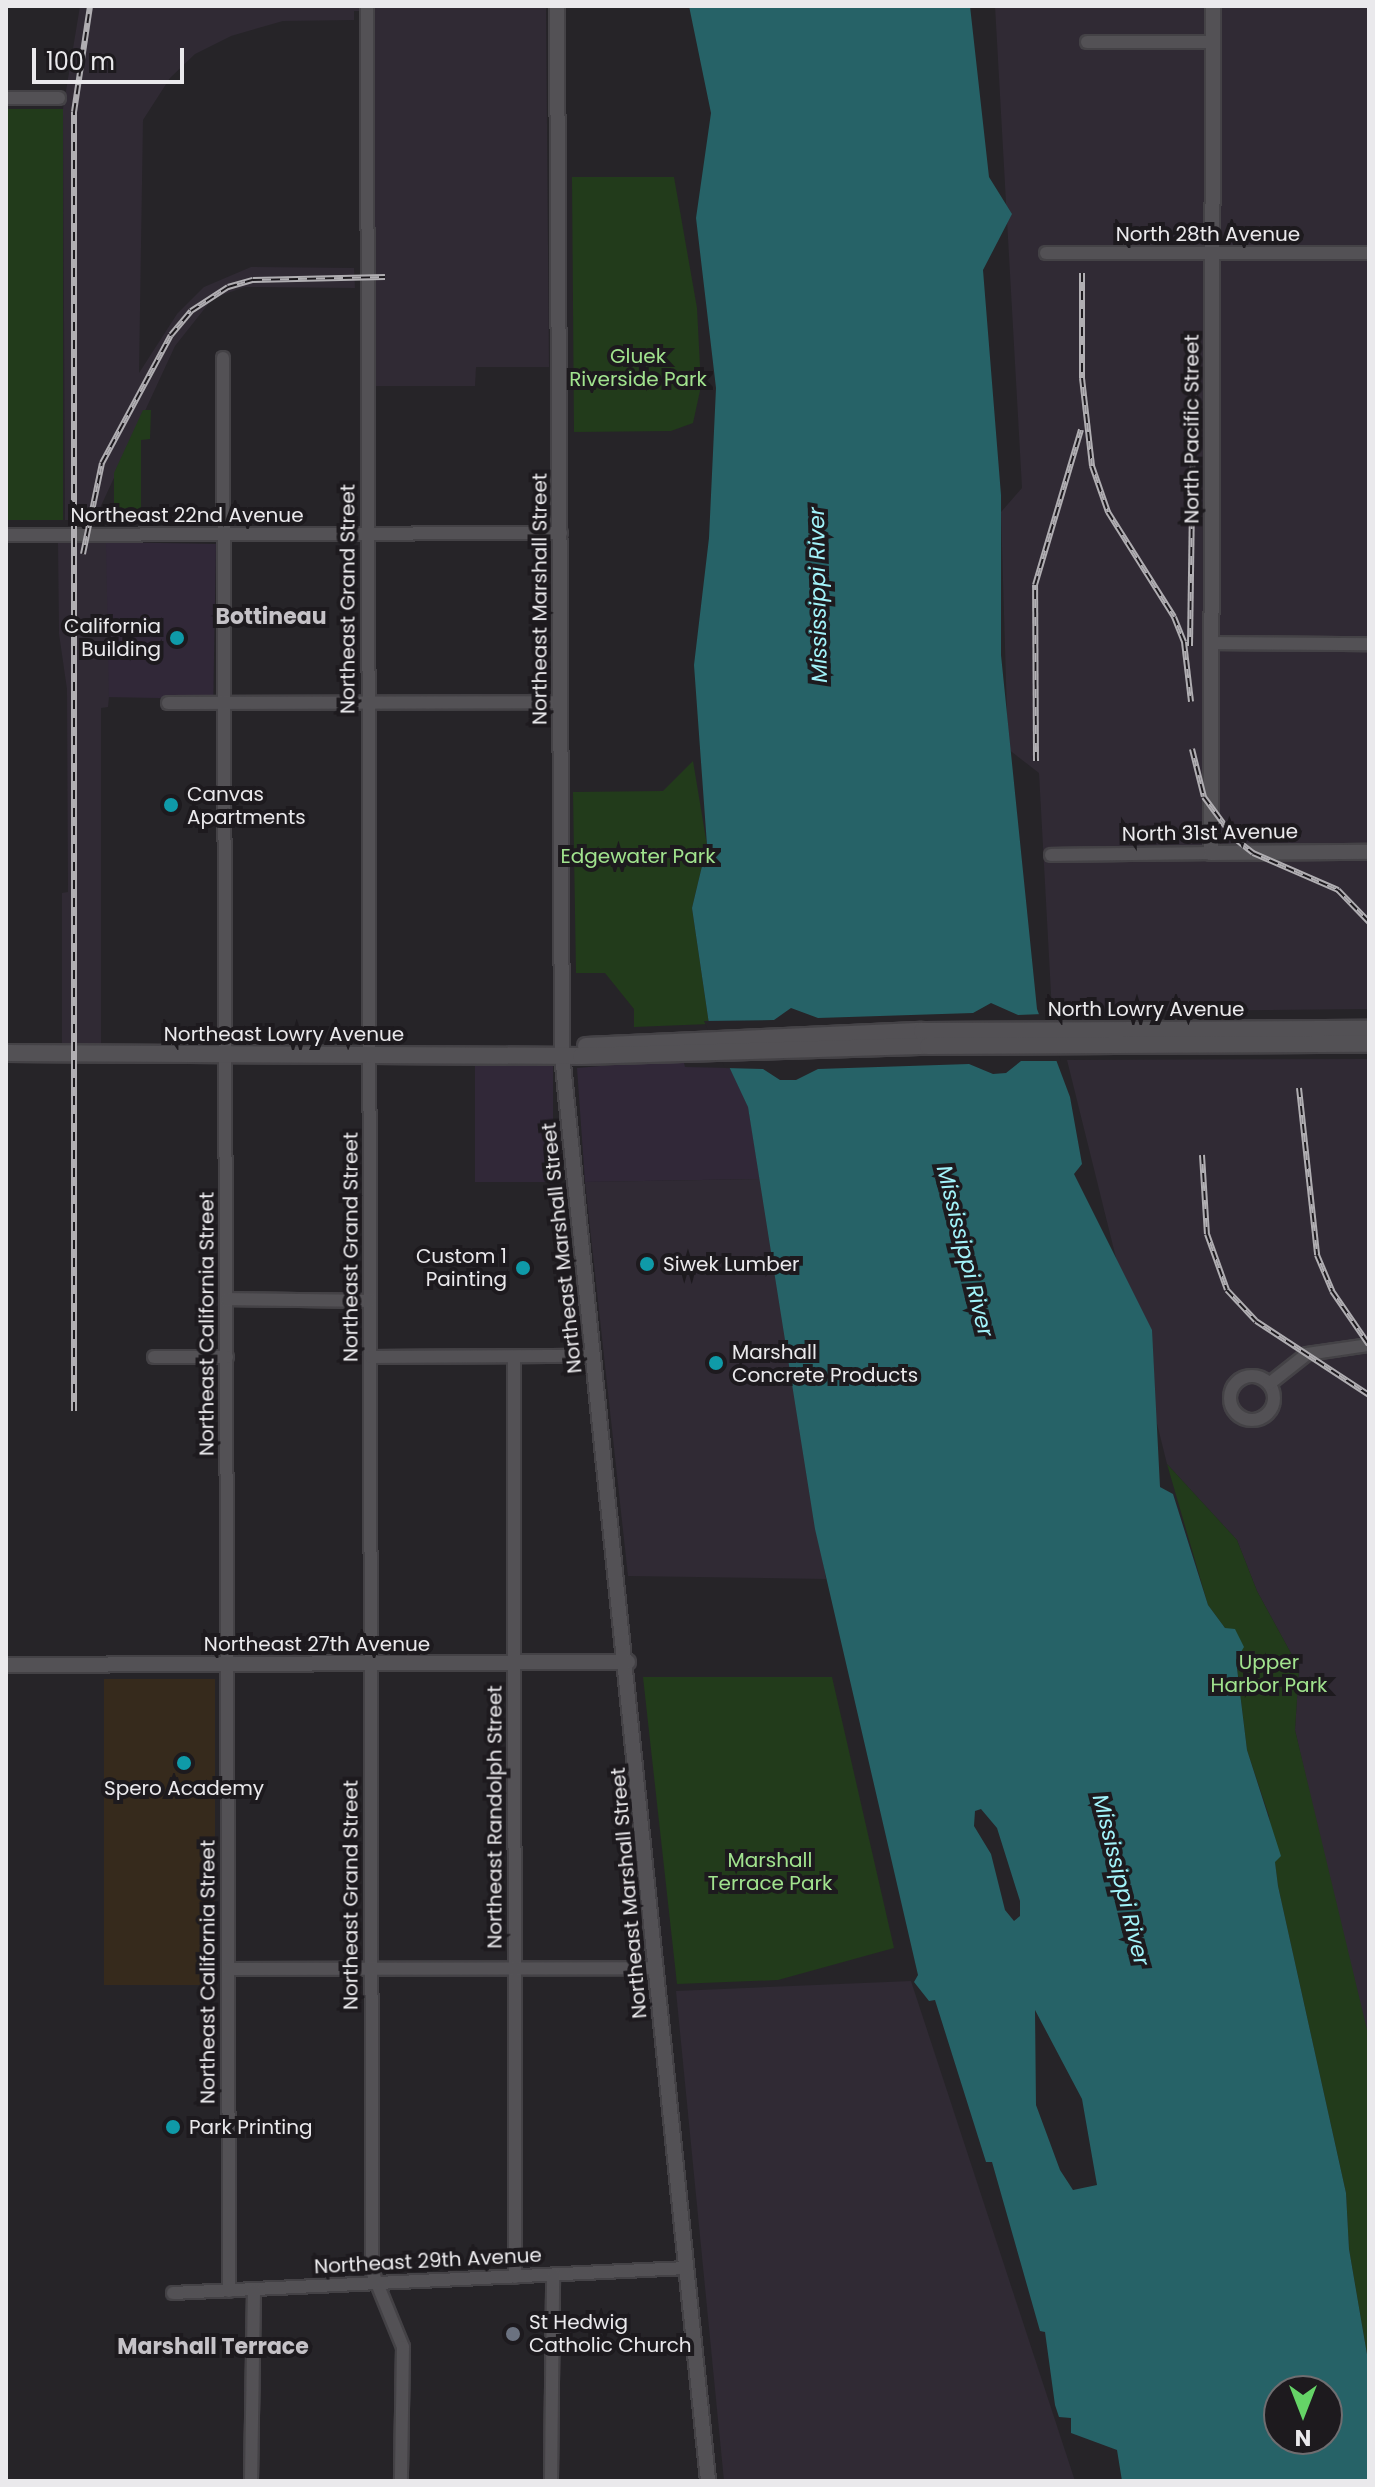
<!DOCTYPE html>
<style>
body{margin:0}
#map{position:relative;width:1375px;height:2487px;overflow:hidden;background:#262428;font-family:Poppins,sans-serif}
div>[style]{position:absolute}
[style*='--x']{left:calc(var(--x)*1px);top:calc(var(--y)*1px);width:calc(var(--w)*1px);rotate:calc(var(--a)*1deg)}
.commercial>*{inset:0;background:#312838;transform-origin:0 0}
.built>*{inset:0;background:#302a34}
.education>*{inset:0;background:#362a1c;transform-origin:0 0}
.green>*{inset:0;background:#223b1b;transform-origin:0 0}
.water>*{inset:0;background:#266267}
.pier>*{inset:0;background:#262428}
.roads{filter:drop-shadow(2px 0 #444246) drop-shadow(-2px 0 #444246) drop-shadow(0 2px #444246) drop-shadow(0 -2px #444246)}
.minor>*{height:12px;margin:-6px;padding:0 6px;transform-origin:6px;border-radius:6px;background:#535155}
.minor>.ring{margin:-6px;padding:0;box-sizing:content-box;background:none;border:12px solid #535155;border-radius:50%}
.tertiary>*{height:14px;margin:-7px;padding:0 7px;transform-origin:7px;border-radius:7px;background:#535155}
.secondary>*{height:16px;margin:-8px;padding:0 8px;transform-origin:8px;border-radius:8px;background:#535155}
.rail>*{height:6px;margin-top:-3px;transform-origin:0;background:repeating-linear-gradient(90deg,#1d1a1e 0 9px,#b0aeb2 0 18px);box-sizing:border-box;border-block:2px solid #b0aeb2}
.dots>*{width:22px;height:22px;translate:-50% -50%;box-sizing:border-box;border:4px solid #1d1a1e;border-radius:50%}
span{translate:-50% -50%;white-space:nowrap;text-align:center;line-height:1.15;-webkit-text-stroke:8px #1d1a1e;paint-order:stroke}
.street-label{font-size:20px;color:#eae9ec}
.park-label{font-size:20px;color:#a1e38e}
.poi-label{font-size:20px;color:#eae9ec}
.right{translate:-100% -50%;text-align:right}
.left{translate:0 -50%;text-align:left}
.water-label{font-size:22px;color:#a2f3fa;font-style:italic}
.neighbourhood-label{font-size:22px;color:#c5c2c7;font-weight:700}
.frame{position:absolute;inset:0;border:8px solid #eae9ec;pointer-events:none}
.north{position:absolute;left:1263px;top:2375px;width:80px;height:80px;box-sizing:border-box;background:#1d1a1e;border:2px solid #6f6d70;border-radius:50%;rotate:180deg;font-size:22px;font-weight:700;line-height:32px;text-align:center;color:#eae9ec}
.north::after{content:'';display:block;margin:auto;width:28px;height:36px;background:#65d467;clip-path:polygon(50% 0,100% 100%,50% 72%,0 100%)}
.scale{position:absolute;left:32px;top:48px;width:152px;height:36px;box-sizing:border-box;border:4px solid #eae9ec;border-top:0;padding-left:10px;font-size:24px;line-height:28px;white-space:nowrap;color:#eae9ec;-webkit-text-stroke:6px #1d1a1e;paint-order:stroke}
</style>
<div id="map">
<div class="commercial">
<div style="left:106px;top:542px;width:110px;height:155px;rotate:1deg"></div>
<div style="clip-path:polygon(683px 1059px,685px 1067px,730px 1068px,748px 1106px,760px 1179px,585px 1182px,577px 1068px)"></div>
<div style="left:475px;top:1065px;width:78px;height:117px"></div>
</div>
<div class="built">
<div style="clip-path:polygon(80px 6px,362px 6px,362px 11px,354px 11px,354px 20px,283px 21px,231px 36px,195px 54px,170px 78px,143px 120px,139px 373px,177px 314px,204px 287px,251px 267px,354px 268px,355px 288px,245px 287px,213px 298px,175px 346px,94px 521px,65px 520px,63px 109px)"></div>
<div style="clip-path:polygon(375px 6px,546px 6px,549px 367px,476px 367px,475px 386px,375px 386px)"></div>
<div style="clip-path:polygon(995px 6px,1369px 6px,1369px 1009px,1052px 1012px,1039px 773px,1008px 749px,1001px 512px,1022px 488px)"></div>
<div style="clip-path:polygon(58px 542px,106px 542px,109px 697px,108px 707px,101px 708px,101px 1044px,62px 1044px,62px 893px,68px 892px,67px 689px,59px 634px)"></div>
<div style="clip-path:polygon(1369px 1059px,1369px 2054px,1295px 1730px,1299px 1668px,1257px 1591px,1237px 1540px,1167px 1464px,1067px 1060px)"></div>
<div style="clip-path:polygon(760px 1179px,826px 1579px,628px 1576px,585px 1182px)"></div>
<div style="clip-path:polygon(911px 1981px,1075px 2481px,724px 2481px,676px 1991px)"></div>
</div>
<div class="education">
<div style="left:104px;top:1679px;width:111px;height:306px"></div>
</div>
<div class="green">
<div style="left:6px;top:109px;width:57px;height:411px"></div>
<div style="clip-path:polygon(572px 177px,674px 177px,697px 308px,701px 386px,693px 423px,671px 431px,574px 432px)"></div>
<div style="clip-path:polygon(143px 410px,151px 410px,150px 439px,141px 440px,141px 509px,114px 508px,114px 473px)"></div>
<div style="clip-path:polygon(693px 761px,707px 845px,692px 908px,709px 1024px,634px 1027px,634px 1009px,605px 973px,576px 973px,573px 792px,663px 791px)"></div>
<div style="clip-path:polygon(1167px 1464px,1237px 1540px,1257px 1591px,1299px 1668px,1295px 1730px,1369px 2038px,1369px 2366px,1349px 2249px,1346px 2193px,1278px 1886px,1269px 1816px,1247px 1750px,1236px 1659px,1225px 1628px,1208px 1605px)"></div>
<div style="clip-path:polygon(643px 1677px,832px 1677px,894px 1948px,778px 1980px,677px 1984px)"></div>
</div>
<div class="water">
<div style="clip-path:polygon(evenodd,689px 6px,970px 6px,989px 177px,1012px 214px,983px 270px,1001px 495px,1001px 655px,1037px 1009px,1070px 1097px,1082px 1164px,1074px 1174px,1152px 1330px,1160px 1487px,1173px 1494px,1208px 1605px,1225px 1628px,1235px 1629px,1244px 1647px,1236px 1660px,1247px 1750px,1281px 1856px,1275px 1862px,1278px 1886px,1346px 2193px,1349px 2249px,1369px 2366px,1369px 2481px,1122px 2481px,1117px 2450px,1071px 2433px,1071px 2418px,1059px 2417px,1055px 2405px,1045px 2332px,1040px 2331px,992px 2162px,986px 2162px,935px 2000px,929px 2001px,914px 1982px,918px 1975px,815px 1529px,748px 1107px,709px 1024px,692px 908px,707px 845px,694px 665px,709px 538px,716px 388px,696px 218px,711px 113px,689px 6px,981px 1809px,997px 1828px,1020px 1901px,1020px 1916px,1014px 1921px,1005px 1910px,991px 1854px,974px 1826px,975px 1811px,981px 1809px,689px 6px,1035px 2010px,1082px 2099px,1097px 2185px,1073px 2190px,1060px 2170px,1036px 2105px,1035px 2010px,689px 6px,1279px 2391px,1327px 2391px,1327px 2439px,1279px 2439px,1279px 2391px)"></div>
</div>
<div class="pier">
<div style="clip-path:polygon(991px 1003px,1018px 1015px,1043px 1014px,1061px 1061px,1021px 1061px,1006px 1073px,993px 1074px,969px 1064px,818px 1069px,796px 1080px,780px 1080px,763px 1069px,725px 1068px,704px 1021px,774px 1020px,791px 1008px,818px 1018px,973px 1013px)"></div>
</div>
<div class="roads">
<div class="minor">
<div style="--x:367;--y:6;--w:2265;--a:89.87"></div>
<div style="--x:372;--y:2271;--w:82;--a:67.8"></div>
<div style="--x:403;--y:2347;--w:134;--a:90.9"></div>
<div style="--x:1087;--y:42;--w:126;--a:0"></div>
<div style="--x:6;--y:98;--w:53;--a:0"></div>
<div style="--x:1046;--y:253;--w:323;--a:0"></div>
<div style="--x:223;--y:358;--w:1933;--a:89.82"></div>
<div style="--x:6;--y:535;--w:555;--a:-0.21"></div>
<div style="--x:1211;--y:643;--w:158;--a:0.4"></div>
<div style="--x:168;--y:703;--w:391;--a:-0.1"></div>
<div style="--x:1051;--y:855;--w:160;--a:-0.7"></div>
<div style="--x:227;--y:1299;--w:143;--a:0.8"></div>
<div style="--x:154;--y:1357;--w:73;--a:0"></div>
<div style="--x:371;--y:1357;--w:223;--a:-0.3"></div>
<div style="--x:514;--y:1357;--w:920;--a:89.94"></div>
<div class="ring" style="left:1230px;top:1376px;width:32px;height:32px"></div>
<div style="--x:1269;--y:1384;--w:48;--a:-38.3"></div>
<div style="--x:1307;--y:1354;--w:63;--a:-8.3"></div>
<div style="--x:228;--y:1969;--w:428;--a:-0.1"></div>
<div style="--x:173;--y:2293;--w:514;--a:-2.79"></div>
<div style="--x:251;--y:2481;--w:191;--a:-89.1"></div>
<div style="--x:551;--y:2481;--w:206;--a:-89.4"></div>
</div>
<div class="tertiary">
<div style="--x:557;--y:6;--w:1049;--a:89.73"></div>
<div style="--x:562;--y:1055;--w:1433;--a:84.15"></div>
<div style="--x:1213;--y:6;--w:847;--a:90.14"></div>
<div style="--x:1211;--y:853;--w:158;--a:-0.4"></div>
<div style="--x:6;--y:1665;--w:622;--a:-0.28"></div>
</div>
<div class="secondary">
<div style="--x:586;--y:1046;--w:336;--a:-2.6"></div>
<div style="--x:922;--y:1031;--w:447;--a:-0.3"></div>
<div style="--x:6;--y:1053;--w:575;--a:0.3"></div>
<div style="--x:581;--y:1056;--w:347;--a:-1.7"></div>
<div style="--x:928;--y:1046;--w:441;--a:-0.3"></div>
</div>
</div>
<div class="rail">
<div style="--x:1082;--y:273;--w:105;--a:90"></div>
<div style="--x:1082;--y:378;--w:89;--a:83.5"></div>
<div style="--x:1092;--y:466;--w:49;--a:70.8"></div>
<div style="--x:1108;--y:512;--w:124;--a:57.8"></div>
<div style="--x:1174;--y:617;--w:27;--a:68"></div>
<div style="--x:1184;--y:642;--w:60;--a:83.3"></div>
<div style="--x:83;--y:554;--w:93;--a:-78.2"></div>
<div style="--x:102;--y:463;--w:145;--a:-61.7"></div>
<div style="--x:171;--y:335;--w:31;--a:-50"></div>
<div style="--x:191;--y:311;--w:44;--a:-33"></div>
<div style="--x:228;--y:287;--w:26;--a:-16"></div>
<div style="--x:253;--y:280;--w:132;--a:-1.3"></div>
<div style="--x:1190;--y:646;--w:284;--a:-89.2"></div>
<div style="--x:1192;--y:749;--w:49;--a:76"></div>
<div style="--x:1204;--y:797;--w:51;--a:53.8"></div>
<div style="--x:1234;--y:838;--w:24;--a:38"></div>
<div style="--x:1253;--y:853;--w:93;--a:23.5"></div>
<div style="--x:1338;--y:890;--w:45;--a:45.9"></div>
<div style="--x:1036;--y:761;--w:176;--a:-90.3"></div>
<div style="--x:1035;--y:585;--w:162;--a:-73.5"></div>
<div style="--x:1299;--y:1088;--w:168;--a:83.8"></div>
<div style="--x:1317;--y:1255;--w:39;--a:67"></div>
<div style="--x:1332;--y:1291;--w:65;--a:55.6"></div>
<div style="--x:1202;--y:1155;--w:79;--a:86.4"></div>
<div style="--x:1207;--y:1234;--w:59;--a:70.3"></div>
<div style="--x:1227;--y:1290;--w:42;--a:46.9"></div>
<div style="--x:1256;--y:1321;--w:135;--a:33.2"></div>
<div style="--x:74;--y:1411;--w:1299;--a:-90"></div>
<div style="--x:74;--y:112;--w:107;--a:-81.4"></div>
</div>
<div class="dots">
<div style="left:177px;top:638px;background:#0f9aa8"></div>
<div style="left:171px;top:805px;background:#0f9aa8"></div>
<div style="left:647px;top:1264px;background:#0f9aa8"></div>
<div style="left:523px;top:1268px;background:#0f9aa8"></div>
<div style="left:716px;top:1363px;background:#0f9aa8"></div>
<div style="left:184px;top:1763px;background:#0f9aa8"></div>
<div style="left:173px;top:2127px;background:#0f9aa8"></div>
<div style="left:513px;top:2334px;background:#6b7280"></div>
</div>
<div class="street-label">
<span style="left:1208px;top:234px">North 28th Avenue</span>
<span style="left:1192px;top:429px;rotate:-90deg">North Pacific Street</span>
<span style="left:187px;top:515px">Northeast 22nd Avenue</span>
<span style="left:348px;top:599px;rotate:-90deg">Northeast Grand Street</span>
<span style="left:540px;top:599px;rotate:-90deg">Northeast Marshall Street</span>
<span style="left:1210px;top:833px;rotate:-1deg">North 31st Avenue</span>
<span style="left:1146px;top:1009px">North Lowry Avenue</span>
<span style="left:284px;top:1034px">Northeast Lowry Avenue</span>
<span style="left:351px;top:1247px;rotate:-90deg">Northeast Grand Street</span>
<span style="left:562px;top:1248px;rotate:-96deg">Northeast Marshall Street</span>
<span style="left:207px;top:1324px;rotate:-90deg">Northeast California Street</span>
<span style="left:317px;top:1644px">Northeast 27th Avenue</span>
<span style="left:495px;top:1817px;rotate:-90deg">Northeast Randolph Street</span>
<span style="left:629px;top:1893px;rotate:-95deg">Northeast Marshall Street</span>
<span style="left:351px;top:1895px;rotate:-90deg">Northeast Grand Street</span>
<span style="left:208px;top:1972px;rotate:-90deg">Northeast California Street</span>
<span style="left:428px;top:2261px;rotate:-3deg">Northeast 29th Avenue</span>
</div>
<div class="park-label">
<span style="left:638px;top:368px">Gluek<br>Riverside Park</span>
<span style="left:638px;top:856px">Edgewater Park</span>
<span style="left:1269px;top:1674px">Upper<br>Harbor Park</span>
<span style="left:770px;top:1872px">Marshall<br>Terrace Park</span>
</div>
<div class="poi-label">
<span class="right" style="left:161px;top:638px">California<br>Building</span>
<span class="left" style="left:187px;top:806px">Canvas<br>Apartments</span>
<span class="right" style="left:507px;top:1268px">Custom 1<br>Painting</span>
<span class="left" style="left:663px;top:1264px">Siwek Lumber</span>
<span class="left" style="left:732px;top:1364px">Marshall<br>Concrete Products</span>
<span style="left:184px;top:1788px">Spero Academy</span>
<span class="left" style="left:189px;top:2127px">Park Printing</span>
<span class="left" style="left:529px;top:2334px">St Hedwig<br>Catholic Church</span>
</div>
<div class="water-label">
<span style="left:818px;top:595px;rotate:-91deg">Mississippi River</span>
<span style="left:965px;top:1251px;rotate:76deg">Mississippi River</span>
<span style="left:1121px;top:1880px;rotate:76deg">Mississippi River</span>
</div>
<div class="neighbourhood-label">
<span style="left:271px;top:617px">Bottineau</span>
<span style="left:213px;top:2347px">Marshall Terrace</span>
</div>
<div class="frame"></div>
<div class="north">N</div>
<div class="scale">100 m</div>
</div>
